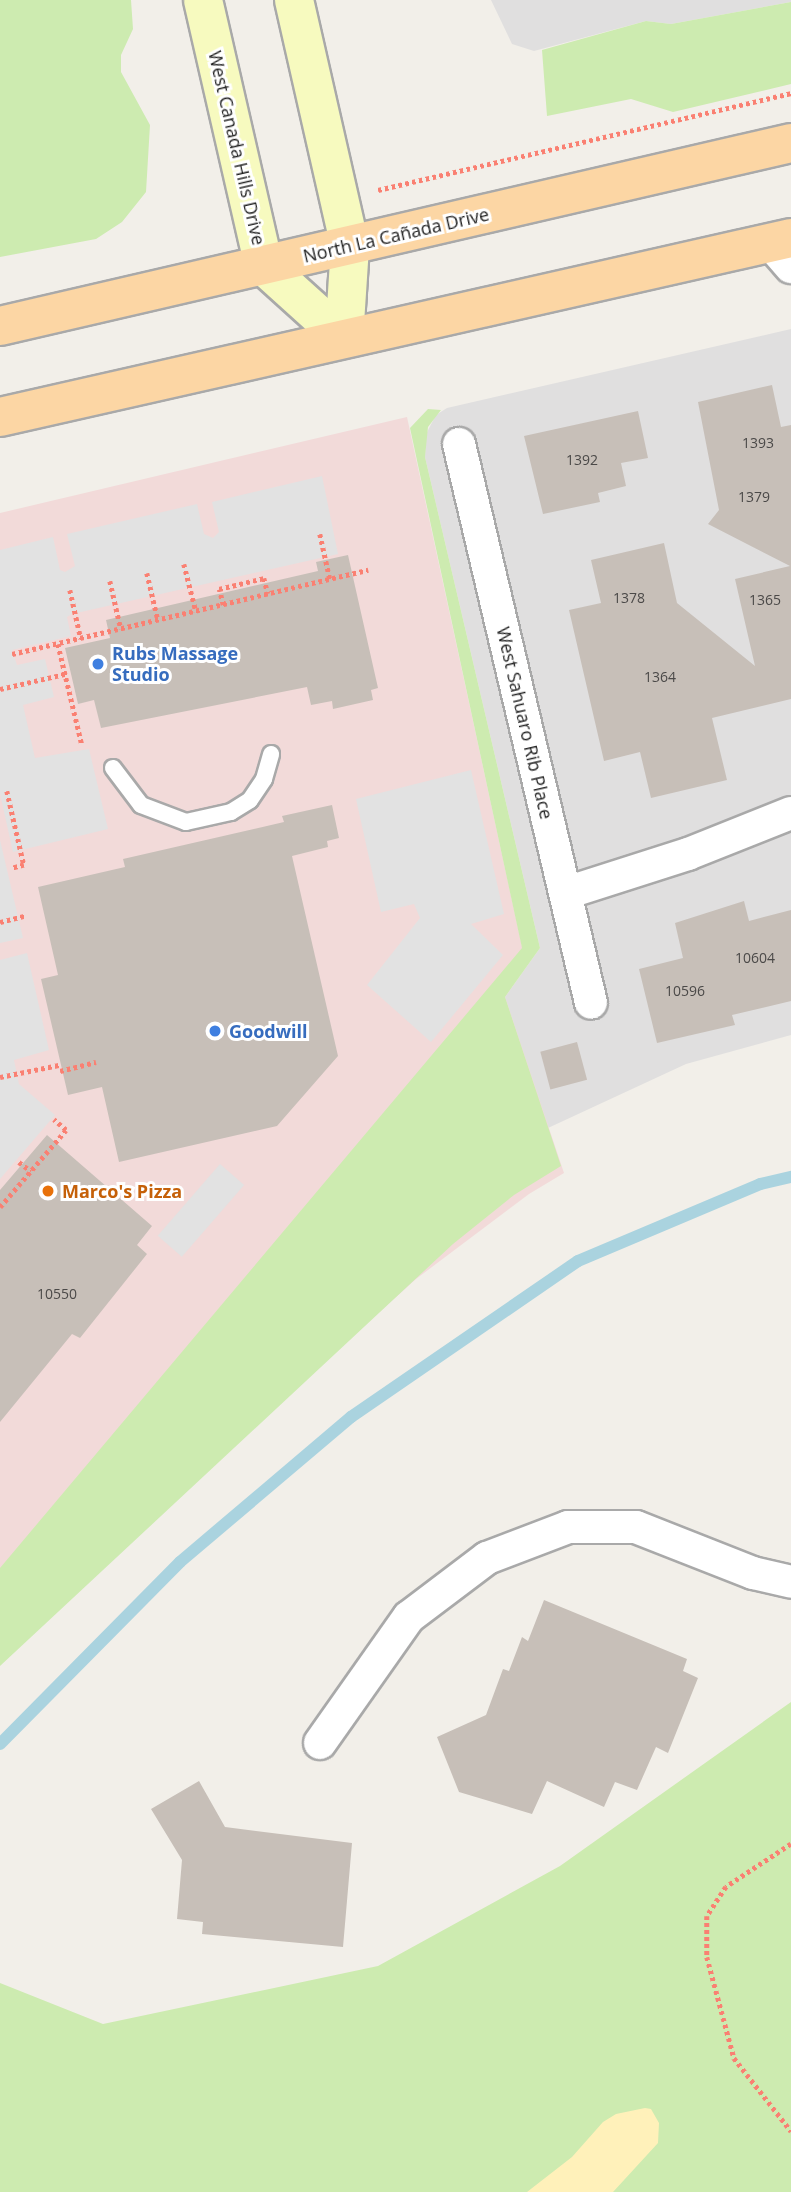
<!DOCTYPE html>
<meta charset="utf-8">
<style>
body{margin:0}
#map{position:relative;width:791px;height:2192px;overflow:hidden;background:#f2efe9;font-family:"Open Sans",sans-serif}
div>[style]{position:absolute}
[style*='--x']{left:calc(var(--x)*1px);top:calc(var(--y)*1px);width:calc(var(--w)*1px);rotate:calc(var(--a)*1deg)}
.residential>*{inset:0;background:#e0dfdf}
.commercial>*{inset:0;background:#f2dad9}
.grass>*{inset:0;background:#cdebb0}
.sand>*{inset:0;background:#fff1ba}
.parking>*{inset:0;background:#e2e2e2;transform-origin:0 0}
.stream>*{height:12px;margin:-6px;padding:0 6px;transform-origin:6px;border-radius:6px;background:#aad3df}
.building>*{inset:0;background:#c7bfb8;transform-origin:0 0}
.path>*{height:4.5px;margin-top:-2.25px;transform-origin:0;background:repeating-linear-gradient(90deg,#fa8072 0 3.5px,transparent 0 7px)}
.roads{filter:drop-shadow(2px 0 #a9a9a9) drop-shadow(-2px 0 #a9a9a9) drop-shadow(0 2px #a9a9a9) drop-shadow(0 -2px #a9a9a9)}
.lane>*{height:16px;margin:-8px;padding:0 8px;transform-origin:8px;border-radius:8px;background:#fff}
.street>*{height:32px;margin:-16px;padding:0 16px;transform-origin:16px;border-radius:16px;background:#fff}
.secondary>*{height:38px;margin:-19px;padding:0 19px;transform-origin:19px;border-radius:19px;background:#f7fabf}
.primary>*{height:38px;margin:-19px;padding:0 19px;transform-origin:19px;border-radius:19px;background:#fcd6a4}
.dots>*{width:19px;height:19px;translate:-50% -50%;box-sizing:border-box;border:4px solid #fff;border-radius:50%}
span{translate:-50% -50%;white-space:nowrap;text-align:center;line-height:1.15;-webkit-text-stroke:6px #fff;paint-order:stroke}
.number-label{font-size:14px;color:#4b4948}
.number-label span{-webkit-text-stroke-width:0}
.street-label{font-size:18px;color:#222}
.shop-label{font-size:18px;color:#366cbe;font-weight:700}
.left{translate:0 -50%;text-align:left}
.food-label{font-size:18px;color:#c56008;font-weight:700}
</style>
<div id="map">
<div class="residential">
<div style="clip-path:polygon(491px 0,791px 0,791px 2px,671px 24px,646px 21px,534px 51px,512px 44px)"></div>
<div style="clip-path:polygon(791px 329px,791px 1035px,686px 1064px,548px 1128px,505px 997px,540px 948px,425px 457px,426px 434px,436px 415px,447px 408px)"></div>
</div>
<div class="commercial">
<div style="clip-path:polygon(407px 417px,526px 965px,505px 997px,564px 1173px,529px 1194px,416px 1279px,0 1653px,0 513px)"></div>
</div>
<div class="grass">
<div style="clip-path:polygon(0 0,131px 0,133px 29px,121px 55px,121px 72px,150px 125px,146px 192px,122px 222px,96px 239px,0 257px)"></div>
<div style="clip-path:polygon(791px 2px,791px 84px,673px 112px,631px 99px,547px 116px,542px 50px,646px 21px,671px 24px)"></div>
<div style="clip-path:polygon(428px 409px,441px 410px,428px 427px,425px 457px,540px 948px,505px 997px,561px 1166px,514px 1195px,453px 1244px,0 1666px,0 1568px,522px 948px,410px 428px)"></div>
<div style="clip-path:polygon(791px 1702px,791px 2192px,0 2192px,0 1983px,103px 2024px,378px 1966px,560px 1866px)"></div>
</div>
<div class="sand">
<div style="clip-path:polygon(645px 2108px,651px 2109px,659px 2123px,658px 2143px,613px 2192px,527px 2192px,572px 2157px,603px 2122px,616px 2114px)"></div>
</div>
<div class="parking">
<div style="clip-path:polygon(322px 476px,338px 554px,72px 614px,67px 617px,71px 636px,12px 650px,17px 665px,45px 659px,54px 697px,23px 705px,35px 758px,89px 749px,108px 829px,13px 852px,0 794px,0 550px,53px 537px,60px 570px,65px 572px,75px 566px,67px 534px,197px 504px,204px 534px,213px 538px,219px 532px,212px 502px)"></div>
<div style="clip-path:polygon(471px 770px,504px 914px,471px 924px,503px 955px,431px 1042px,367px 985px,420px 918px,414px 904px,381px 912px,356px 799px)"></div>
<div style="clip-path:polygon(0 840px,23px 938px,0 943px)"></div>
<div style="clip-path:polygon(27px 953px,49px 1050px,14px 1060px,19px 1084px,55px 1115px,0 1179px,0 960px)"></div>
<div style="left:220px;top:1164px;width:32px;height:95px;rotate:41deg"></div>
</div>
<div class="stream">
<div style="--x:0;--y:1744;--w:256;--a:-45.3"></div>
<div style="--x:180;--y:1562;--w:224;--a:-40.3"></div>
<div style="--x:351;--y:1417;--w:275;--a:-34.5"></div>
<div style="--x:578;--y:1261;--w:198;--a:-22.9"></div>
<div style="--x:760;--y:1184;--w:32;--a:-13"></div>
</div>
<div class="building">
<div style="clip-path:polygon(772px 385px,781px 427px,791px 425px,791px 699px,712px 718px,727px 780px,651px 798px,640px 752px,604px 761px,569px 610px,601px 603px,591px 560px,664px 543px,677px 603px,755px 666px,735px 579px,790px 566px,708px 524px,719px 510px,698px 402px)"></div>
<div style="clip-path:polygon(638px 411px,648px 458px,621px 463px,626px 486px,598px 493px,600px 502px,543px 514px,524px 436px)"></div>
<div style="clip-path:polygon(348px 555px,378px 688px,371px 690px,373px 700px,333px 709px,332px 701px,311px 705px,307px 687px,101px 728px,94px 700px,78px 704px,65px 648px,110px 638px,106px 620px,318px 571px,316px 562px)"></div>
<div style="clip-path:polygon(332px 805px,339px 838px,327px 841px,328px 847px,292px 856px,338px 1056px,277px 1126px,119px 1162px,102px 1087px,68px 1095px,41px 979px,58px 975px,38px 887px,125px 867px,123px 859px,284px 822px,282px 816px)"></div>
<div style="clip-path:polygon(744px 901px,749px 921px,791px 910px,791px 1001px,732px 1015px,735px 1025px,657px 1043px,639px 969px,683px 958px,675px 923px)"></div>
<div style="left:577px;top:1042px;width:39px;height:38px;rotate:75deg"></div>
<div style="clip-path:polygon(47px 1135px,152px 1226px,137px 1245px,147px 1254px,80px 1338px,72px 1334px,0 1422px,0 1190px)"></div>
<div style="clip-path:polygon(544px 1600px,687px 1659px,683px 1671px,698px 1678px,668px 1753px,656px 1747px,637px 1790px,615px 1782px,604px 1807px,547px 1781px,532px 1814px,459px 1792px,437px 1737px,486px 1715px,503px 1669px,509px 1671px,522px 1637px,528px 1641px)"></div>
<div style="clip-path:polygon(199px 1781px,225px 1827px,352px 1843px,343px 1947px,202px 1934px,203px 1922px,177px 1919px,182px 1860px,151px 1809px)"></div>
</div>
<div class="path">
<div style="--x:378;--y:190;--w:424;--a:-13.2"></div>
<div style="--x:320;--y:534;--w:46;--a:77.5"></div>
<div style="--x:184;--y:564;--w:49;--a:75.7"></div>
<div style="--x:147;--y:573;--w:48;--a:76.8"></div>
<div style="--x:110;--y:581;--w:49;--a:77.1"></div>
<div style="--x:70;--y:590;--w:50;--a:77.3"></div>
<div style="--x:223;--y:605;--w:16;--a:-104"></div>
<div style="--x:219;--y:589;--w:46;--a:-13.7"></div>
<div style="--x:264;--y:578;--w:16;--a:76"></div>
<div style="--x:58;--y:644;--w:104;--a:76.6"></div>
<div style="--x:12;--y:654;--w:366;--a:-13.3"></div>
<div style="--x:0;--y:689;--w:67;--a:-13"></div>
<div style="--x:7;--y:791;--w:76;--a:77.1"></div>
<div style="--x:24;--y:865;--w:11;--a:165"></div>
<div style="--x:0;--y:922;--w:25;--a:-14"></div>
<div style="--x:60;--y:1071;--w:37;--a:-14"></div>
<div style="--x:0;--y:1077;--w:60;--a:-11.5"></div>
<div style="--x:19;--y:1162;--w:15;--a:37"></div>
<div style="--x:0;--y:1207;--w:101;--a:-49.4"></div>
<div style="--x:66;--y:1130;--w:16;--a:-140"></div>
<div style="--x:791;--y:1844;--w:78;--a:146.5"></div>
<div style="--x:726;--y:1887;--w:35;--a:123"></div>
<div style="--x:707;--y:1916;--w:41;--a:90"></div>
<div style="--x:707;--y:1957;--w:105;--a:75"></div>
<div style="--x:734;--y:2058;--w:93;--a:52"></div>
</div>
<div class="roads">
<div class="lane">
<div style="--x:113;--y:768;--w:46;--a:52.9"></div>
<div style="--x:141;--y:805;--w:48;--a:20.7"></div>
<div style="--x:186;--y:822;--w:46;--a:-12.5"></div>
<div style="--x:231;--y:812;--w:22;--a:-32"></div>
<div style="--x:250;--y:800;--w:25;--a:-56"></div>
<div style="--x:264;--y:779;--w:26;--a:-74"></div>
</div>
<div class="street">
<div style="--x:770;--y:243;--w:32;--a:49"></div>
<div style="--x:459;--y:444;--w:574;--a:76.71"></div>
<div style="--x:566;--y:893;--w:128;--a:-17.7"></div>
<div style="--x:688;--y:854;--w:111;--a:-21.7"></div>
<div style="--x:320;--y:1743;--w:154;--a:-54.8"></div>
<div style="--x:409;--y:1617;--w:98;--a:-37.1"></div>
<div style="--x:487;--y:1558;--w:87;--a:-20.9"></div>
<div style="--x:568;--y:1527;--w:68;--a:0"></div>
<div style="--x:636;--y:1527;--w:126;--a:21.5"></div>
<div style="--x:753;--y:1573;--w:39;--a:13"></div>
</div>
<div class="secondary">
<div style="--x:203;--y:0;--w:273;--a:77.1"></div>
<div style="--x:264;--y:266;--w:108;--a:42"></div>
<div style="--x:294;--y:0;--w:252;--a:77.2"></div>
<div style="--x:350;--y:246;--w:92;--a:93.7"></div>
</div>
<div class="primary">
<div style="--x:0;--y:326;--w:812;--a:-13.03"></div>
<div style="--x:0;--y:417;--w:811;--a:-12.75"></div>
</div>
</div>
<div class="dots">
<div style="left:98px;top:664px;background:#3f7fe0"></div>
<div style="left:215px;top:1031px;background:#3f7fe0"></div>
<div style="left:48px;top:1191px;background:#e8710a"></div>
</div>
<div class="number-label">
<span style="left:758px;top:443px">1393</span>
<span style="left:582px;top:460px">1392</span>
<span style="left:754px;top:497px">1379</span>
<span style="left:629px;top:598px">1378</span>
<span style="left:765px;top:600px">1365</span>
<span style="left:660px;top:677px">1364</span>
<span style="left:755px;top:958px">10604</span>
<span style="left:685px;top:991px">10596</span>
<span style="left:57px;top:1294px">10550</span>
</div>
<div class="street-label">
<span style="left:237px;top:148px;rotate:77deg">West Canada Hills Drive</span>
<span style="left:396px;top:235px;rotate:-13deg">North La Cañada Drive</span>
<span style="left:525px;top:723px;rotate:77deg">West Sahuaro Rib Place</span>
</div>
<div class="shop-label">
<span class="left" style="left:112px;top:664px">Rubs Massage<br>Studio</span>
<span class="left" style="left:229px;top:1031px">Goodwill</span>
</div>
<div class="food-label">
<span class="left" style="left:62px;top:1191px">Marco's Pizza</span>
</div>
</div>
